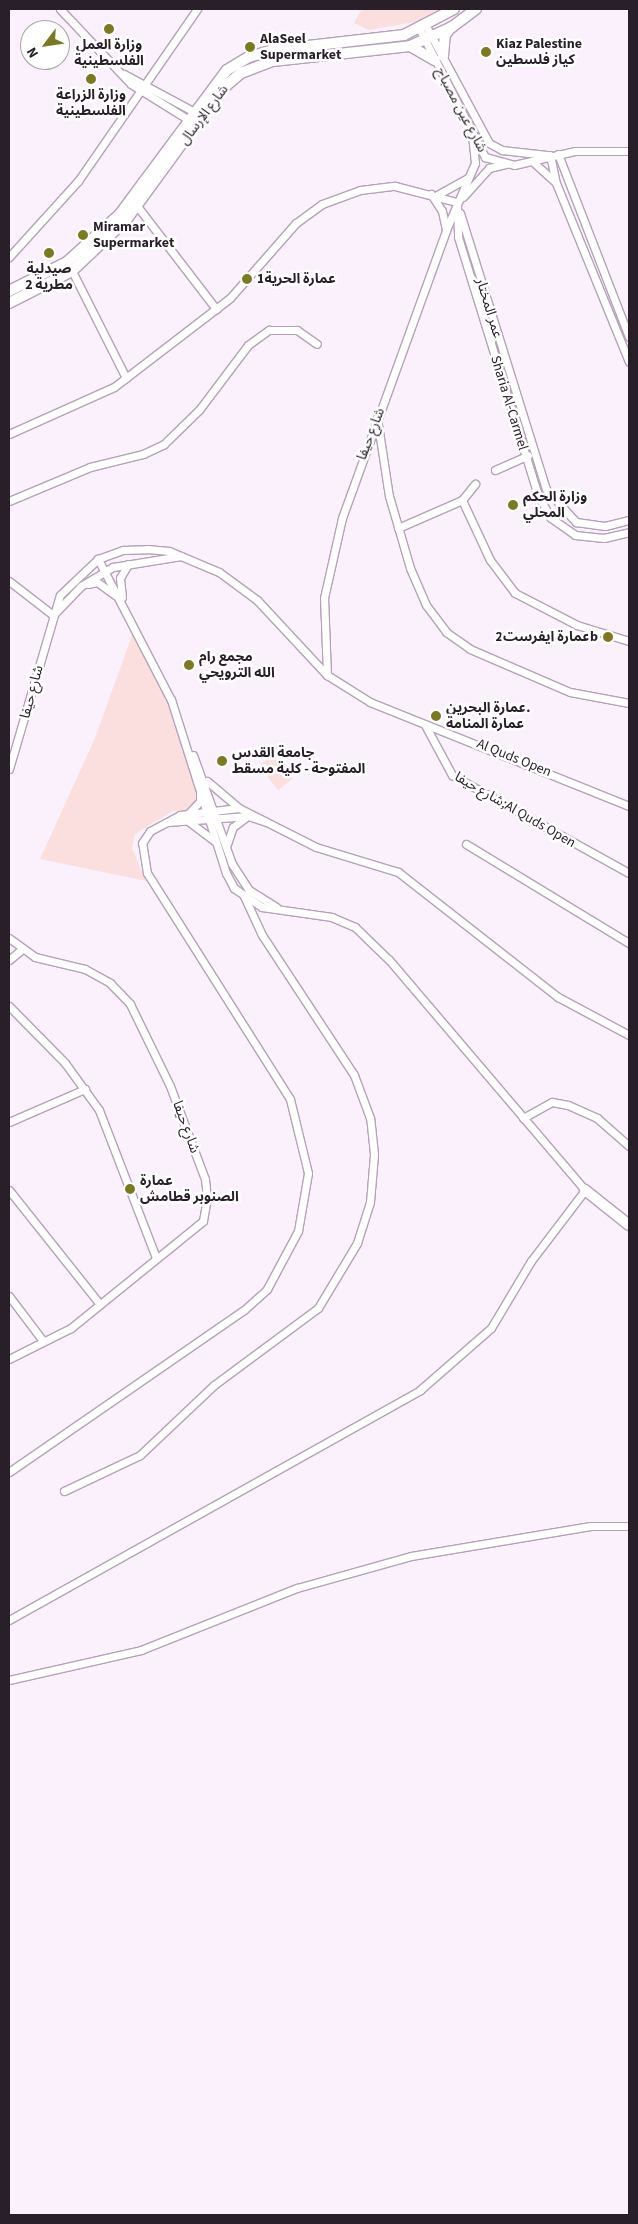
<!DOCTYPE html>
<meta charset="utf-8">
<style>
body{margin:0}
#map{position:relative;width:638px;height:2224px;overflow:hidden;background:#faf1fc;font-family:"Source Sans 3","Noto Sans Arabic",sans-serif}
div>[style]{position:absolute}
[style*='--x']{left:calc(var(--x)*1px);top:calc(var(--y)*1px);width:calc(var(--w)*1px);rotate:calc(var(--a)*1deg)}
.green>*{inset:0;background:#fadfde;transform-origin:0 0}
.roads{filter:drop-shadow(1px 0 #b6a1ba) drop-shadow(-1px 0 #b6a1ba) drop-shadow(0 1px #b6a1ba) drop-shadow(0 -1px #b6a1ba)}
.street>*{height:7px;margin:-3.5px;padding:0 3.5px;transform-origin:3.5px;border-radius:3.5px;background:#fff}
.secondary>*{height:10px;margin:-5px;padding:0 5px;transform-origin:5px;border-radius:5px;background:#fff}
.dots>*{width:14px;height:14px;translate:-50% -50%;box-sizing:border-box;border:2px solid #fff;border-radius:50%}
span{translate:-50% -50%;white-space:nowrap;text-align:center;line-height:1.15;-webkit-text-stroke:5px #fff;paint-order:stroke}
.poi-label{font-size:14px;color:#281f29;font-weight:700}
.left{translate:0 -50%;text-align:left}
.right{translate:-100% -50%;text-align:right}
.street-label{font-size:14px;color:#281f29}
.frame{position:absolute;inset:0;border:10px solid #281f29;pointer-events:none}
.north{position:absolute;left:20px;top:20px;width:50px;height:50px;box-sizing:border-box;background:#fff;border:1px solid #a9a5a9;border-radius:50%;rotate:239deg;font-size:14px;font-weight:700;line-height:20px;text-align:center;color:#281f29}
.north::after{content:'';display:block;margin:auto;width:18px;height:22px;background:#7c7a21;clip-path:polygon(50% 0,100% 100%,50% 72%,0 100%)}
</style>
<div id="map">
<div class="green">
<div style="clip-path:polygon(362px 9px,439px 9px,415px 22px,369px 30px,354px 23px)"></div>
<div style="clip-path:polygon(135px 627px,164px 683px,200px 790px,192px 811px,173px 811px,135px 834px,132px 848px,146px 881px,40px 859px,95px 738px)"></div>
<div style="left:274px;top:754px;width:31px;height:19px;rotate:52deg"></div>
</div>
<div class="roads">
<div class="street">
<div style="--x:60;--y:9;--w:103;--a:46.6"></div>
<div style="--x:131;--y:84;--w:72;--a:31.9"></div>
<div style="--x:426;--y:26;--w:133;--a:61.7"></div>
<div style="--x:489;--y:143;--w:15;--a:28"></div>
<div style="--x:502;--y:150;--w:45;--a:6.3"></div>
<div style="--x:420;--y:30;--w:143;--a:62.9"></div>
<div style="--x:485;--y:157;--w:30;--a:15"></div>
<div style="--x:514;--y:165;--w:63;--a:-12.9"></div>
<div style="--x:575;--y:151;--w:54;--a:0"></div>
<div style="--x:124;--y:74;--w:84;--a:28.4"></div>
<div style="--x:558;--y:154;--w:196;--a:68.8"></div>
<div style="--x:550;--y:155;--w:29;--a:78"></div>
<div style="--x:556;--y:183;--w:193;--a:67.8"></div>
<div style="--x:532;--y:161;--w:30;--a:42"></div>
<div style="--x:431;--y:194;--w:20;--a:57"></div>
<div style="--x:442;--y:211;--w:19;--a:78"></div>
<div style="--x:437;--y:195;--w:35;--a:-29"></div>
<div style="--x:463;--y:197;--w:39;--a:-48"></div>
<div style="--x:489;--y:168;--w:18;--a:-13"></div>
<div style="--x:457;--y:205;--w:32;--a:88"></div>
<div style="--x:458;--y:237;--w:270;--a:72.8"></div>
<div style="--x:538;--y:495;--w:26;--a:61"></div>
<div style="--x:551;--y:518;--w:29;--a:35"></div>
<div style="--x:575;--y:535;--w:29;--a:6"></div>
<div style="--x:604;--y:538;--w:26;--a:-13"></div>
<div style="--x:137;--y:206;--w:130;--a:52.5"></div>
<div style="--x:460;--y:213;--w:289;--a:72.7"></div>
<div style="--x:546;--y:489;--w:45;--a:47.7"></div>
<div style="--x:576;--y:522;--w:29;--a:8"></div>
<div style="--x:605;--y:526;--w:25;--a:-14"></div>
<div style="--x:9;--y:257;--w:103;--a:-47.8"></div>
<div style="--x:78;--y:181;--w:209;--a:-55.3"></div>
<div style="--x:72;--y:271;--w:120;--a:63.2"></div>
<div style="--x:377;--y:418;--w:79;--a:81.3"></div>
<div style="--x:389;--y:496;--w:75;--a:73.7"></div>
<div style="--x:410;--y:568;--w:40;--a:66.6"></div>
<div style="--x:426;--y:605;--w:34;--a:53"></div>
<div style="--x:446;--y:632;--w:29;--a:35"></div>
<div style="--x:470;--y:649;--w:109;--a:23.3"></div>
<div style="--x:570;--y:692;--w:60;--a:10.6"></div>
<div style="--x:9;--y:434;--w:115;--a:-24.1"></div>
<div style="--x:114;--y:387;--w:146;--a:-37.5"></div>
<div style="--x:230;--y:298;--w:100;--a:-48.7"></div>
<div style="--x:296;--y:223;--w:32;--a:-36"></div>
<div style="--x:322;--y:204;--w:40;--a:-20.2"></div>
<div style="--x:360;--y:190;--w:35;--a:-7"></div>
<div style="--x:395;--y:186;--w:64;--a:14.5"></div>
<div style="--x:495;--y:470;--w:36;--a:-24"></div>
<div style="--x:462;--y:500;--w:66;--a:65"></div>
<div style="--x:490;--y:560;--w:41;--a:52.9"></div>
<div style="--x:515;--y:593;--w:70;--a:27.3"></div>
<div style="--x:577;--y:625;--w:54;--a:17.1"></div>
<div style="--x:9;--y:501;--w:88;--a:-22.8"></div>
<div style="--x:90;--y:467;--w:55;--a:-13.8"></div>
<div style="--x:143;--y:454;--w:23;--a:-25"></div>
<div style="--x:164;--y:444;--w:49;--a:-44.2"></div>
<div style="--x:199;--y:410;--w:81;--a:-53"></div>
<div style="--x:248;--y:345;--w:26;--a:-36"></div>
<div style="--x:269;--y:330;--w:28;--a:0"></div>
<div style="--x:297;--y:330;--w:24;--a:35"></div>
<div style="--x:398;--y:528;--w:70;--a:-23.6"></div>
<div style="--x:462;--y:500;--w:21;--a:-51"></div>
<div style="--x:9;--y:581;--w:56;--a:37.7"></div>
<div style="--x:88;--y:584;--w:9;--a:-13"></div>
<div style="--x:97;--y:582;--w:22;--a:36"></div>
<div style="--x:122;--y:597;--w:19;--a:-96"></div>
<div style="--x:120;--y:578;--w:16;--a:-60"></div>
<div style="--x:55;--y:613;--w:37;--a:-46"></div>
<div style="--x:81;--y:586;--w:37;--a:-31"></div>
<div style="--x:113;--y:567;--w:69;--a:-9.2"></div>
<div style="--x:327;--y:675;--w:77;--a:-92.2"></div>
<div style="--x:324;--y:598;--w:82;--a:-77.3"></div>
<div style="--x:342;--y:518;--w:306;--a:-70.1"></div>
<div style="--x:446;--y:230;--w:73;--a:-66.6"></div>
<div style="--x:475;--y:163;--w:28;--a:-96"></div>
<div style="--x:425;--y:725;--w:57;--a:61.6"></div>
<div style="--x:452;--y:775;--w:202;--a:29"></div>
<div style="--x:193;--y:755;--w:116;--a:70.3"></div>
<div style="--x:232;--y:864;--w:31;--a:57"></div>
<div style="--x:249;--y:890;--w:32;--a:32"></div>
<div style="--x:9;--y:769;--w:181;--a:-73.7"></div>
<div style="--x:60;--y:595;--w:52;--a:-43.5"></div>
<div style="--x:98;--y:559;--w:27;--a:-20"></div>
<div style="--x:123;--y:550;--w:24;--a:-2"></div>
<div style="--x:147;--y:549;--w:22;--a:5"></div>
<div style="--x:169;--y:551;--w:54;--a:22.8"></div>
<div style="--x:219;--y:572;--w:47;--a:36.4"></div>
<div style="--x:257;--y:600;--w:103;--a:47"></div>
<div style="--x:327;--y:675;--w:51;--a:32.1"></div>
<div style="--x:370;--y:702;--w:279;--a:21.9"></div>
<div style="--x:207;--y:781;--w:42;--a:40.2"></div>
<div style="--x:189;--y:813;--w:16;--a:-47"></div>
<div style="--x:200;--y:801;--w:8;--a:-90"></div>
<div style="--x:188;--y:821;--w:34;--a:37"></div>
<div style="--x:168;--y:822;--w:80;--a:-4.3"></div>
<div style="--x:248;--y:816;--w:19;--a:18"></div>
<div style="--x:227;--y:844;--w:18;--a:-71"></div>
<div style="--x:233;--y:827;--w:15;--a:-37"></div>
<div style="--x:466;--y:844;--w:191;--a:31.3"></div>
<div style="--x:9;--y:938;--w:32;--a:36"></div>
<div style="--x:35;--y:957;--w:51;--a:13.5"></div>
<div style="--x:85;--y:969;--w:29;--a:29"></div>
<div style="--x:110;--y:983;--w:29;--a:46"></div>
<div style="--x:130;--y:1004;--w:91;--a:64"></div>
<div style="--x:170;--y:1086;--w:99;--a:69.4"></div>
<div style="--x:205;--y:1179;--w:19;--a:84"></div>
<div style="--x:207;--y:1198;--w:23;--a:100"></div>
<div style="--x:203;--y:1221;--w:170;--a:141"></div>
<div style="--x:71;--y:1328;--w:69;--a:153.4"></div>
<div style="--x:9;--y:960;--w:16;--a:-40"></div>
<div style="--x:9;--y:1006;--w:80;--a:45.5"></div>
<div style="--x:65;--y:1063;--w:58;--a:54.1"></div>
<div style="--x:99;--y:1110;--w:159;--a:68.9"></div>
<div style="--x:523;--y:1118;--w:33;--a:-29"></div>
<div style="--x:552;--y:1102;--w:16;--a:11"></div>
<div style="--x:568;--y:1105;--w:32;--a:24"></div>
<div style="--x:597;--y:1118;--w:43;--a:41.2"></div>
<div style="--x:9;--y:1122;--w:83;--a:-23.5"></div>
<div style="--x:9;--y:1190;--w:144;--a:51.5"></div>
<div style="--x:9;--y:1296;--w:56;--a:52.9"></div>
<div style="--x:9;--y:1472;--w:285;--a:-34.6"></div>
<div style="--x:244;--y:1310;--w:31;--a:-42"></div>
<div style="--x:267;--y:1289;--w:66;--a:-61.9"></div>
<div style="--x:298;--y:1231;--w:59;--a:-80.2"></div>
<div style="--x:308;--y:1173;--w:76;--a:-103.7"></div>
<div style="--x:290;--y:1099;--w:267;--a:-122.3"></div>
<div style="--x:147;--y:873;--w:30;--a:-99"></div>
<div style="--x:142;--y:843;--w:14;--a:-56"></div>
<div style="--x:150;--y:831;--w:34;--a:-28"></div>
<div style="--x:180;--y:815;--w:59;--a:-6.8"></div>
<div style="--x:239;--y:808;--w:86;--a:26.9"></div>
<div style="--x:316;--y:847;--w:86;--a:17"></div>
<div style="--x:398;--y:872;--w:203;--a:38"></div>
<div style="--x:558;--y:997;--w:81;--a:28.2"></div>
<div style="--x:64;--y:1491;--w:84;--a:-25.3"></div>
<div style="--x:140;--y:1455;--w:102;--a:-43.4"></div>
<div style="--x:214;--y:1385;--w:129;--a:-36.5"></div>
<div style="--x:318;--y:1308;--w:76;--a:-59"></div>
<div style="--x:357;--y:1243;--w:43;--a:-72.4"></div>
<div style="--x:370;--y:1202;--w:48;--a:-85.2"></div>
<div style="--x:374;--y:1154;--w:36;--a:-96"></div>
<div style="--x:370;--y:1118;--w:46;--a:-110.4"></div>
<div style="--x:354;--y:1075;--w:168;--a:-123.3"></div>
<div style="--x:262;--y:935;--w:43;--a:-114.8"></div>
<div style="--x:9;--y:1620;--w:471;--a:-29.2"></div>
<div style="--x:420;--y:1390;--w:94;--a:-41.1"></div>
<div style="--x:491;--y:1328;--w:78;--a:-59.2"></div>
<div style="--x:531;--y:1261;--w:89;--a:-52.7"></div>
<div style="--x:585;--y:1190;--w:302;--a:-130.4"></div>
<div style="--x:389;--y:960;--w:47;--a:-135.9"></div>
<div style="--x:355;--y:927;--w:25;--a:-157"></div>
<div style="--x:332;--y:917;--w:71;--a:-171.9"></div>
<div style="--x:262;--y:907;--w:34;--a:-146"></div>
<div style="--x:234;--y:888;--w:17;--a:-118"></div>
<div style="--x:226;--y:873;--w:182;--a:-107.6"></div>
<div style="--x:171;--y:700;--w:159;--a:-117.4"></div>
<div style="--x:9;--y:1680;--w:135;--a:-12.8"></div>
<div style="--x:141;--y:1650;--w:168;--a:-21.7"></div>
<div style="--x:297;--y:1588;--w:118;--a:-15.7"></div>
<div style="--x:411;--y:1556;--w:182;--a:-9.5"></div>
<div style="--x:591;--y:1526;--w:38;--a:0"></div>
</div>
<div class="secondary">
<div style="--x:410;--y:46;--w:28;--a:30"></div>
<div style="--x:443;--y:56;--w:21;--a:-85"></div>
<div style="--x:445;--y:35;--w:10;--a:-53"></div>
<div style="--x:9;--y:291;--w:65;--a:-26.6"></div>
<div style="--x:67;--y:262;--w:72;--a:-42.2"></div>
<div style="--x:120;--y:214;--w:179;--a:-53.4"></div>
<div style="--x:227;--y:70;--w:26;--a:-31"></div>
<div style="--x:249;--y:57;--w:25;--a:-16"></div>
<div style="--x:273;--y:50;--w:132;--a:-6.5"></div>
<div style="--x:404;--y:35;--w:56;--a:-27.5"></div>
<div style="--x:9;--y:303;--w:71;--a:-26.9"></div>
<div style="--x:72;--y:271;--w:74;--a:-43.4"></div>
<div style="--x:126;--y:220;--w:160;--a:-53.9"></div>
<div style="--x:220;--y:91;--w:28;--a:-41"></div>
<div style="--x:241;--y:73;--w:34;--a:-21"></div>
<div style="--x:273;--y:61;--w:138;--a:-6.2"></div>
<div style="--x:410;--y:46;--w:46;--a:-24.3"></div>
<div style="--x:452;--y:27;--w:30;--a:-37"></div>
<div style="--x:585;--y:1190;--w:56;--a:38.5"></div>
</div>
</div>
<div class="dots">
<div style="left:109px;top:29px;background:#7c7a21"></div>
<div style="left:250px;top:47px;background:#7c7a21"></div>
<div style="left:486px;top:52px;background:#7c7a21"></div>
<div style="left:91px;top:79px;background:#7c7a21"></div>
<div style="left:83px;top:235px;background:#7c7a21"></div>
<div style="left:49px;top:253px;background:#7c7a21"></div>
<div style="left:247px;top:279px;background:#7c7a21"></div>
<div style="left:513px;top:505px;background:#7c7a21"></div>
<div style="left:608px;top:637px;background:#7c7a21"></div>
<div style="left:189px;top:665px;background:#7c7a21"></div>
<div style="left:436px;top:716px;background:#7c7a21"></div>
<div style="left:222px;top:761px;background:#7c7a21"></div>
<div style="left:130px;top:1189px;background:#7c7a21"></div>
</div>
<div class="poi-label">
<span class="left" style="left:260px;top:47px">AlaSeel<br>Supermarket</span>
<span class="left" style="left:496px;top:52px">Kiaz Palestine<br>كياز فلسطين</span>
<span style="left:109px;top:53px">وزارة العمل<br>الفلسطينية</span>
<span style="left:91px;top:103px">وزارة الزراعة<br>الفلسطينية</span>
<span class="left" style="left:93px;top:235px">Miramar<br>Supermarket</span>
<span style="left:49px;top:277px">صيدلية<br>مطرية 2</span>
<span class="left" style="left:257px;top:279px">عمارة الحرية1</span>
<span class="left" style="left:523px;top:505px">وزارة الحكم<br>المحلي</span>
<span class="right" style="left:598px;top:637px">عمارة ايفرست2b</span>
<span class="left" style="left:199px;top:665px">مجمع رام<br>الله الترويحي</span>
<span class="left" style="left:446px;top:716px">عمارة البحرين.<br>عمارة المنامة</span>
<span class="left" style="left:232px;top:761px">جامعة القدس<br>المفتوحة - كلية مسقط</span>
<span class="left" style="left:140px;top:1189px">عمارة<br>الصنوبر قطامش</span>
</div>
<div class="street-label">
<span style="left:461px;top:110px;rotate:62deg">شارع عين مصباح</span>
<span style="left:204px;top:115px;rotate:-53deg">شارع الإرسال</span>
<span style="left:489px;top:308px;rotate:73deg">عمر المختار</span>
<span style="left:509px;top:403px;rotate:73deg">Sharia Al-Carmel</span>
<span style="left:371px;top:434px;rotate:-69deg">شارع حيفا</span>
<span style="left:32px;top:692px;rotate:-75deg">شارع حيفا</span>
<span style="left:514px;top:758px;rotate:22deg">Al Quds Open</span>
<span style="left:515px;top:810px;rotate:30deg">شارع حيفا;Al Quds Open</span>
<span style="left:186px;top:1127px;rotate:70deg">شارع حيفا</span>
</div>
<div class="frame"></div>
<div class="north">N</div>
</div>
